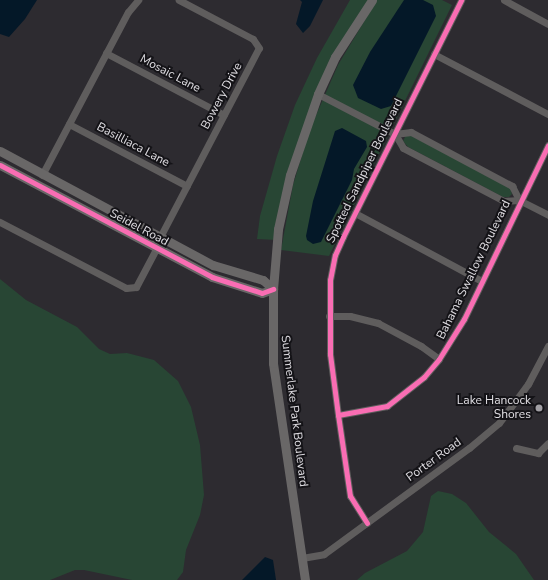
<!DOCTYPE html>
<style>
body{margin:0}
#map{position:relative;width:548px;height:580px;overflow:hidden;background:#2d2b30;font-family:"Nunito Sans",sans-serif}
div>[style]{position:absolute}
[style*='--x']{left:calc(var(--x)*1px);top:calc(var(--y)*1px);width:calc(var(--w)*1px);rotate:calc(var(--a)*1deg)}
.green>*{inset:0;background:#284634}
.water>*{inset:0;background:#041828}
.minor>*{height:7px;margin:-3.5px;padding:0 3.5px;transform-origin:3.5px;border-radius:3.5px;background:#5f5d5d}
.major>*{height:9px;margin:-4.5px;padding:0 4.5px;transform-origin:4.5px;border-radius:4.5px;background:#696767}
.cycleway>*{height:5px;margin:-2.5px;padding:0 2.5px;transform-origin:2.5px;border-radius:2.5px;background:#f96db3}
.dots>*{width:11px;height:11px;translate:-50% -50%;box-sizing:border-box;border:2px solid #141317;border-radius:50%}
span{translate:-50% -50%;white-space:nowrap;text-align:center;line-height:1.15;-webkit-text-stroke:4px #141317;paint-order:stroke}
.street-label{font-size:12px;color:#e0dee3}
.poi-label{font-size:12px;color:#e0dee3}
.right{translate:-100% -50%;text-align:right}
</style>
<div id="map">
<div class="green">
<div style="clip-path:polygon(350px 0,372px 0,356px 24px,304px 132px,277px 240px,257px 239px,260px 216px,277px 156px,295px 105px,317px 58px)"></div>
<div style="clip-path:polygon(377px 0,442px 0,452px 5px,329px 256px,281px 250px,293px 185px,310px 129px,338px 65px)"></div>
<div style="clip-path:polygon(406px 135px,410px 135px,510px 187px,512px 194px,509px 197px,503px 197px,408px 147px,403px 141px)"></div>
<div style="clip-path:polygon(0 279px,26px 300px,77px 327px,99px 349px,110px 354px,127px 353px,154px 360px,178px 381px,191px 407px,200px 445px,204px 495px,200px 515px,186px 550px,183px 572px,177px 580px,132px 580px,84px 570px,75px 570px,50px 580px,0 580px)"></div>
<div style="clip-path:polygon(438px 491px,452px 494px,466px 503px,489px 532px,516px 554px,534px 580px,357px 580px,365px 573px,407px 551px,423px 532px,431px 496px)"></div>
</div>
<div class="water">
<div style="clip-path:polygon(0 0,37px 0,25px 19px,9px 37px,0 34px)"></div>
<div style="clip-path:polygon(300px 0,323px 0,310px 26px,303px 33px,296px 24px,302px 2px)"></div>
<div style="clip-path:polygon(404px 0,423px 0,433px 5px,436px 16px,391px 106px,381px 109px,358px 98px,353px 85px,370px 52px)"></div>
<div style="clip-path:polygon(342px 128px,366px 141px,367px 147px,354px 169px,352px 180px,321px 242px,313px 244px,307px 240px,306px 236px,313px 201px,335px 131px)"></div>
<div style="clip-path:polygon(265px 557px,273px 560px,276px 580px,242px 580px)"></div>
</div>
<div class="minor">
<div style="--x:504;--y:0;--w:50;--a:28.6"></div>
<div style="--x:106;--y:53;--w:133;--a:27.7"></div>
<div style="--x:434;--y:54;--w:129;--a:27.8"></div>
<div style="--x:318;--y:94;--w:87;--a:27.5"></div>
<div style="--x:395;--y:134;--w:16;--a:60"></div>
<div style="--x:403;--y:148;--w:114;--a:27.7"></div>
<div style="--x:504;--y:201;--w:15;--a:-4"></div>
<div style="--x:519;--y:200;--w:33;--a:27"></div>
<div style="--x:69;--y:124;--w:133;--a:27.7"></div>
<div style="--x:395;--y:134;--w:16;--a:-7"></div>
<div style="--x:411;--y:132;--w:115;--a:28.1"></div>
<div style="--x:512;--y:186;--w:16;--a:63"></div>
<div style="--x:42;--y:175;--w:184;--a:-62.2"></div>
<div style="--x:128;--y:12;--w:16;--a:-50"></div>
<div style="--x:355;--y:213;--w:144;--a:28.2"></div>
<div style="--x:0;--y:222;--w:142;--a:27.6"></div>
<div style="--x:126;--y:288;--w:10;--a:-6"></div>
<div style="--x:136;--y:287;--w:43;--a:-62.2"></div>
<div style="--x:160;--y:237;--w:213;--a:-62.4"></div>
<div style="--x:259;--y:48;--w:11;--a:-124"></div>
<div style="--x:253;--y:39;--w:84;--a:-152.2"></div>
<div style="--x:329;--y:316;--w:21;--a:0"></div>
<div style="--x:350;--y:316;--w:29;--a:14"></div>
<div style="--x:378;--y:323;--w:49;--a:28.1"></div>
<div style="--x:421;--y:346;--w:22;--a:36"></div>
<div style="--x:338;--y:415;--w:50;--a:-10.4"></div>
<div style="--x:387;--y:406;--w:47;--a:-38.1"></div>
<div style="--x:424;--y:377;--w:23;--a:-50"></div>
<div style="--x:439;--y:359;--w:47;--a:-58"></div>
<div style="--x:464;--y:319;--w:193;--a:-64.2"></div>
<div style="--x:516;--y:448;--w:23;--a:13"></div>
<div style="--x:538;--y:453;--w:14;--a:-45"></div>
<div style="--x:367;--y:523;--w:32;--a:-122"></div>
<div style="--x:350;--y:496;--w:82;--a:-98.4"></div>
<div style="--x:338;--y:415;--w:62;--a:-97.5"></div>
<div style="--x:330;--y:354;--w:74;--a:-90"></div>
<div style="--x:330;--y:280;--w:25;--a:-79"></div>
<div style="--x:335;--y:255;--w:20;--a:-66"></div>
<div style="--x:343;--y:237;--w:265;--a:-63.5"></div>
<div style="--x:302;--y:558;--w:22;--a:-10"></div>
<div style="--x:324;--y:554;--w:180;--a:-36.2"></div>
<div style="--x:469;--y:448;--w:39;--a:-40"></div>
<div style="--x:499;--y:423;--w:49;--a:-53.4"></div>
<div style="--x:528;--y:384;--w:43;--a:-62.2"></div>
</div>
<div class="major">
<div style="--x:0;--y:151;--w:242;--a:28.2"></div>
<div style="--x:213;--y:265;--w:52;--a:16.7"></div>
<div style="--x:263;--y:280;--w:13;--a:42"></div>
<div style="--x:0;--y:165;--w:240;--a:27.8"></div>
<div style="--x:212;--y:277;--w:52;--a:17.7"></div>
<div style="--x:262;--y:293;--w:12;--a:-20"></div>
<div style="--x:305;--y:580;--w:219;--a:-98.4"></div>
<div style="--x:273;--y:363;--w:74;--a:-90"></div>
<div style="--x:273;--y:289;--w:60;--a:-85.2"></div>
<div style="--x:278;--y:229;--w:55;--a:-77.5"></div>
<div style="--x:290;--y:175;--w:86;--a:-70.9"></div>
<div style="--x:318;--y:94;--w:41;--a:-65.3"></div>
<div style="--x:335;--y:57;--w:68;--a:-57"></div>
</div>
<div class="cycleway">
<div style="--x:0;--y:165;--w:240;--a:27.8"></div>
<div style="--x:212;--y:277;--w:52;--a:17.7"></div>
<div style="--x:262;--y:293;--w:12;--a:-20"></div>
<div style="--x:338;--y:415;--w:50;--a:-10.4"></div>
<div style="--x:387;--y:406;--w:47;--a:-38.1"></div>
<div style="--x:424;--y:377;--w:23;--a:-50"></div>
<div style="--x:439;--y:359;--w:47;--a:-58"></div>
<div style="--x:464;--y:319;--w:193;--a:-64.2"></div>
<div style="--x:367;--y:523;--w:32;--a:-122"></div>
<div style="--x:350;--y:496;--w:82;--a:-98.4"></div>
<div style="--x:338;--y:415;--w:62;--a:-97.5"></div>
<div style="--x:330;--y:354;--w:74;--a:-90"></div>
<div style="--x:330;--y:280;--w:25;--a:-79"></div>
<div style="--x:335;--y:255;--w:20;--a:-66"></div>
<div style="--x:343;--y:237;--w:265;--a:-63.5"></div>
</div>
<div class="dots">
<div style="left:539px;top:408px;background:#a19fa4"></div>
</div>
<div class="street-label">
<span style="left:170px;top:74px;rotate:28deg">Mosaic Lane</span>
<span style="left:222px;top:96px;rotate:-62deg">Bowery Drive</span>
<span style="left:133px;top:145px;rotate:28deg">Basilliaca Lane</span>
<span style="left:365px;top:171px;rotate:-64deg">Spotted Sandpiper Boulevard</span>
<span style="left:139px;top:228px;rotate:28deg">Seidel Road</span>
<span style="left:474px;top:270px;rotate:-64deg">Bahama Swallow Boulevard</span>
<span style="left:294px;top:411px;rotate:83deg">Summerlake Park Boulevard</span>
<span style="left:434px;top:460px;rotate:-36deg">Porter Road</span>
</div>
<div class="poi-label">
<span class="right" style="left:531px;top:408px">Lake Hancock<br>Shores</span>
</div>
</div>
